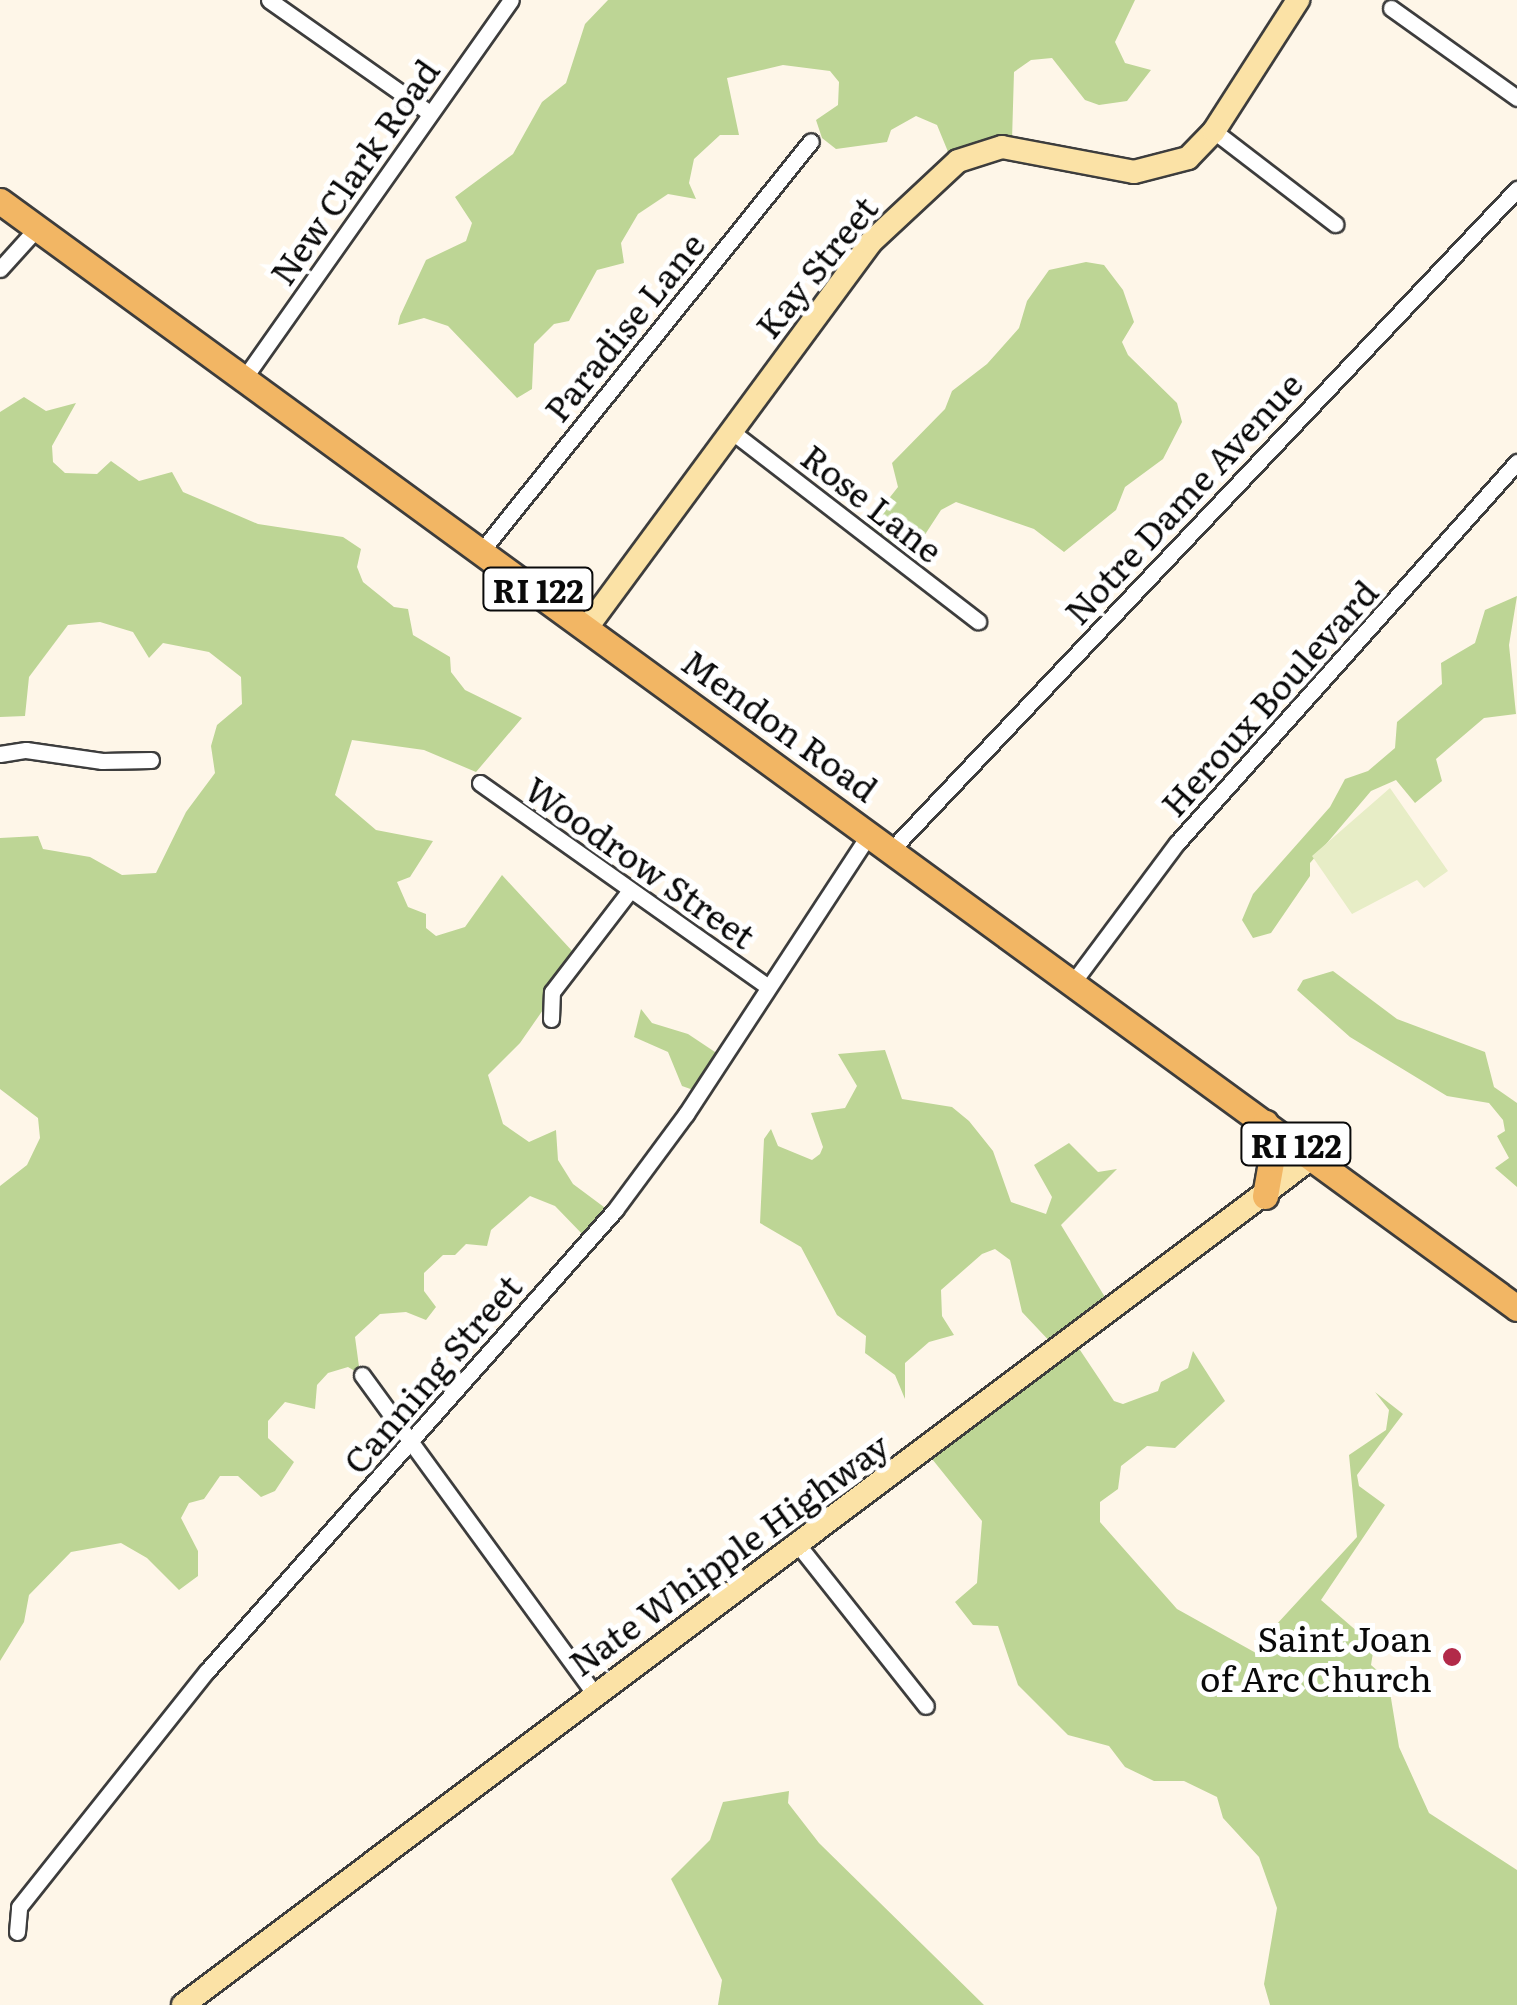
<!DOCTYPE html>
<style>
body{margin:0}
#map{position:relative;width:1517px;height:2005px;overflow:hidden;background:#fef6e8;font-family:Literata,serif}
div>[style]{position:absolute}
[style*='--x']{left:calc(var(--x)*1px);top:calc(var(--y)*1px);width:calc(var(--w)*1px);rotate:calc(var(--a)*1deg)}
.forest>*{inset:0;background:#bdd595}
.pitch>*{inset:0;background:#e7edc6}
.roads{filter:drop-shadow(2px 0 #3d3d3d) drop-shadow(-2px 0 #3d3d3d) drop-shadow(0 2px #3d3d3d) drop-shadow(0 -2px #3d3d3d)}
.street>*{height:15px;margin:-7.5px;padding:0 7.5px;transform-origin:7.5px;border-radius:7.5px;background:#fff}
.secondary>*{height:22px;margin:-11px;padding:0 11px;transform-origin:11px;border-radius:11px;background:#fbe2a6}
.primary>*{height:25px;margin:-12.5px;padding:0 12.5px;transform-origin:12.5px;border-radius:12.5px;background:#f2b664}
.dots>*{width:28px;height:28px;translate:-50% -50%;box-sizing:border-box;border:5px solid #fff;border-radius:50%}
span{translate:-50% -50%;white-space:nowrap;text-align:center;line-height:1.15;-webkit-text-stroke:10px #fff;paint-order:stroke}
.shield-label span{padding:2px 8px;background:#fff;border:2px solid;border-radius:8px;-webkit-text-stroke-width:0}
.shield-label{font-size:32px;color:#0a0a0a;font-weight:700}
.street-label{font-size:35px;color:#0a0a0a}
.poi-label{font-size:35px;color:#0a0a0a}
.right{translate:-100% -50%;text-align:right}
</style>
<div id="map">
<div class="forest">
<div style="clip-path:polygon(608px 0,1135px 0,1115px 42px,1125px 63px,1151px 70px,1127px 101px,1099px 105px,1085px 100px,1052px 58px,1031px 60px,1014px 72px,1012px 140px,951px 159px,937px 125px,916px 116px,891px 130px,887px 142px,836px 149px,822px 138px,816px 120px,838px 105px,839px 82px,830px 71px,783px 65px,727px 78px,739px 135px,720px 135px,694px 159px,689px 183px,696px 199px,668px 194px,638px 214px,621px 243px,624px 263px,597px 270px,569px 321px,554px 324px,534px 344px,532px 389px,517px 398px,448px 326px,424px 318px,398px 325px,400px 316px,426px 260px,466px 241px,472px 223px,455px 197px,513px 154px,542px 102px,566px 83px,585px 24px)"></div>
<div style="clip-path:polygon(1086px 262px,1104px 265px,1123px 290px,1134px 322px,1122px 342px,1128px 355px,1177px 403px,1182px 422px,1163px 459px,1125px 487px,1116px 510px,1064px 552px,1034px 529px,956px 502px,941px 510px,911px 556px,868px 525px,898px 487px,892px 463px,945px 409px,952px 391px,987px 364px,1019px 328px,1027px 301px,1049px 270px)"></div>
<div style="clip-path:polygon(24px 397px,46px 411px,76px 403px,52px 446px,53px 462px,65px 473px,97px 474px,111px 461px,139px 481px,172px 472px,183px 492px,258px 524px,343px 537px,361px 549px,357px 567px,363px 582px,394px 607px,408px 609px,413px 635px,450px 657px,451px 672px,465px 690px,522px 718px,476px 772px,424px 750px,352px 740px,335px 795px,376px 830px,433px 841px,410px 877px,397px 882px,408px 907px,426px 914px,426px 928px,436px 936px,465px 927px,502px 875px,574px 953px,570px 971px,520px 1043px,488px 1075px,503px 1124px,529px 1142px,556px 1130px,558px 1160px,573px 1184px,612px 1213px,587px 1239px,555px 1206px,530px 1196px,491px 1230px,487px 1246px,466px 1244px,455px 1255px,443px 1255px,424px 1273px,424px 1291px,436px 1307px,426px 1320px,406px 1312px,380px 1314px,355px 1337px,360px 1374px,348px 1367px,328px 1373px,317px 1385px,315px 1409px,285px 1402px,268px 1421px,268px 1438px,294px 1462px,275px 1491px,261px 1497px,238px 1476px,220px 1476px,204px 1499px,189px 1503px,181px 1518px,198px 1551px,198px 1576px,179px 1590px,147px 1558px,121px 1543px,71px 1552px,29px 1595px,24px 1622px,0 1661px,0 1186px,27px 1165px,40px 1138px,38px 1118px,0 1089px,0 838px,38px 836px,43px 849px,90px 857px,122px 875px,156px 873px,186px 812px,215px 773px,211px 746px,217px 725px,242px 704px,241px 677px,209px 652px,163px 643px,149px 658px,133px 632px,100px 622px,68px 625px,29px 677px,25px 716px,0 717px,0 412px)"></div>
<div style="clip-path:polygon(1517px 596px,1509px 645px,1516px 714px,1484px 718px,1436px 759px,1442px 781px,1415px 803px,1396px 780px,1371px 791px,1310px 863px,1310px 876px,1271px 933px,1253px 938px,1242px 920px,1253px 894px,1330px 807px,1345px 779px,1368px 771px,1395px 748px,1397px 722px,1442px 684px,1441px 663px,1475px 643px,1485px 610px)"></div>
<div style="clip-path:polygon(1333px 971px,1397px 1019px,1485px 1052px,1494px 1087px,1517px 1103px,1517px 1187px,1495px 1168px,1509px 1158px,1497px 1136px,1505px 1131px,1503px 1120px,1489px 1103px,1447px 1096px,1350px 1037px,1297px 990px,1303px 980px)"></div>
<div style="clip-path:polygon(641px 1009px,652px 1023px,688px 1034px,721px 1056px,699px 1092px,682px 1086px,668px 1052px,634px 1037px)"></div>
<div style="clip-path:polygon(885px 1050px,902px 1099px,952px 1107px,969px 1121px,993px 1151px,1011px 1202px,1046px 1214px,1052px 1197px,1034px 1165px,1069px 1143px,1098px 1172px,1117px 1169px,1061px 1225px,1111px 1307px,1072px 1338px,1114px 1401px,1123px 1404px,1158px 1391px,1161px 1382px,1188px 1368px,1193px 1351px,1225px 1401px,1175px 1448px,1147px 1446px,1121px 1466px,1118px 1489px,1100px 1502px,1100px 1522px,1177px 1609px,1256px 1653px,1272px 1651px,1282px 1637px,1276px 1625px,1357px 1537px,1349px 1455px,1386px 1430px,1389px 1410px,1375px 1392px,1403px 1414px,1357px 1475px,1359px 1486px,1385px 1505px,1321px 1600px,1374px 1646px,1371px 1665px,1388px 1680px,1399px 1747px,1429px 1813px,1517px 1870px,1517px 2005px,1270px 2005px,1264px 1984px,1277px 1908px,1259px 1857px,1223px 1818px,1217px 1797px,1184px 1781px,1154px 1781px,1125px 1767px,1109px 1746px,1068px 1735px,1018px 1685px,998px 1626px,973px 1625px,955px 1602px,977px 1583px,982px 1521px,924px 1449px,1055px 1347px,1022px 1312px,1010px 1260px,995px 1249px,982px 1254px,941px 1290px,942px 1316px,954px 1335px,929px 1342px,905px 1363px,905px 1399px,895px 1375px,865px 1353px,866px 1336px,837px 1315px,801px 1247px,760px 1223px,764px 1139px,771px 1129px,778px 1146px,812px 1160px,820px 1154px,823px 1147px,811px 1113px,845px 1108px,857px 1086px,838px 1054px)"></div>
<div style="clip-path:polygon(789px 1791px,788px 1803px,819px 1843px,984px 2005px,718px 2005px,722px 1980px,671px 1879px,710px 1840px,723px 1802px)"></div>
</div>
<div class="pitch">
<div style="clip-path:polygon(1390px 788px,1448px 871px,1424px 888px,1417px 880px,1352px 914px,1312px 856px)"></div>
</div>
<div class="roads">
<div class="street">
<div style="--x:269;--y:0;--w:197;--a:35.1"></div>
<div style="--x:1391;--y:8;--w:155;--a:35.5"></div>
<div style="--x:1214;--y:131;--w:153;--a:37.5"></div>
<div style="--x:0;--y:269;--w:55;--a:-47.9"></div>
<div style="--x:245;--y:377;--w:461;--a:-54.8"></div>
<div style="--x:731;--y:431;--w:312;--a:37.6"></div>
<div style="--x:483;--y:549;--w:523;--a:-51.2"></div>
<div style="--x:0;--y:754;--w:26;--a:-9"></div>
<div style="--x:26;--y:750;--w:77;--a:8.2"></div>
<div style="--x:102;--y:761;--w:49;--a:-1.2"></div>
<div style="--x:480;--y:783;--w:353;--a:35.3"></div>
<div style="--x:893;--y:848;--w:908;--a:-46.56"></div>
<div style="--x:1074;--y:981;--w:172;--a:-53.3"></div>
<div style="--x:1177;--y:843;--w:511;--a:-48.25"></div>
<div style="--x:551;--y:1019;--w:27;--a:-88"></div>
<div style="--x:552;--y:992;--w:125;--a:-52.5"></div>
<div style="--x:362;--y:1375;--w:394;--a:53.9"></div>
<div style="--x:799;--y:1546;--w:204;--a:51.6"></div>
<div style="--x:17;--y:1932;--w:25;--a:-85"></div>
<div style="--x:19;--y:1907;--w:302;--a:-51.5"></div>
<div style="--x:207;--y:1671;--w:616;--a:-48.49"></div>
<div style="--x:615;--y:1210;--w:119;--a:-53.5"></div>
<div style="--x:686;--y:1114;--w:336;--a:-56.8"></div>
</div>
<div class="secondary">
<div style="--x:588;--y:626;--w:476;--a:-53.6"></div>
<div style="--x:870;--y:243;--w:120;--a:-43"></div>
<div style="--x:958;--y:161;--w:46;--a:-17.7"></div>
<div style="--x:1002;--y:147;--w:134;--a:10.7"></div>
<div style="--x:1134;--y:172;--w:56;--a:-14.5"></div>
<div style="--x:1188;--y:158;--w:37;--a:-46"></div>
<div style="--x:1214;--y:131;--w:156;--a:-57.3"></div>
<div style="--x:183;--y:2005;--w:1413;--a:-36.89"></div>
</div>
<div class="primary">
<div style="--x:0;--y:201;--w:1878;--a:36.12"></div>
<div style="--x:1265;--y:1196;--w:39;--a:-80"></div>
<div style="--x:1272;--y:1158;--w:36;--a:-101"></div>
</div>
</div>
<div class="dots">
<div style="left:1452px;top:1657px;background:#b22a49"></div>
</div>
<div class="shield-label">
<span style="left:538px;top:589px">RI 122</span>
<span style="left:1296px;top:1144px">RI 122</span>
</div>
<div class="street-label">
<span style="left:353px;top:171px;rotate:-55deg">New Clark Road</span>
<span style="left:815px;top:266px;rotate:-51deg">Kay Street</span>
<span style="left:623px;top:326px;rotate:-51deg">Paradise Lane</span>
<span style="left:1182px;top:497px;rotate:-47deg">Notre Dame Avenue</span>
<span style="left:873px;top:502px;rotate:38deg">Rose Lane</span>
<span style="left:1268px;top:697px;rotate:-48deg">Heroux Boulevard</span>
<span style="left:781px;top:724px;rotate:36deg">Mendon Road</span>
<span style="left:641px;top:861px;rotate:35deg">Woodrow Street</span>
<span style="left:431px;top:1373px;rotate:-49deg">Canning Street</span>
<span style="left:728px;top:1553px;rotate:-36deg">Nate Whipple Highway</span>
</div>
<div class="poi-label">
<span class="right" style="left:1432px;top:1657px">Saint Joan<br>of Arc Church</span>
</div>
</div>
